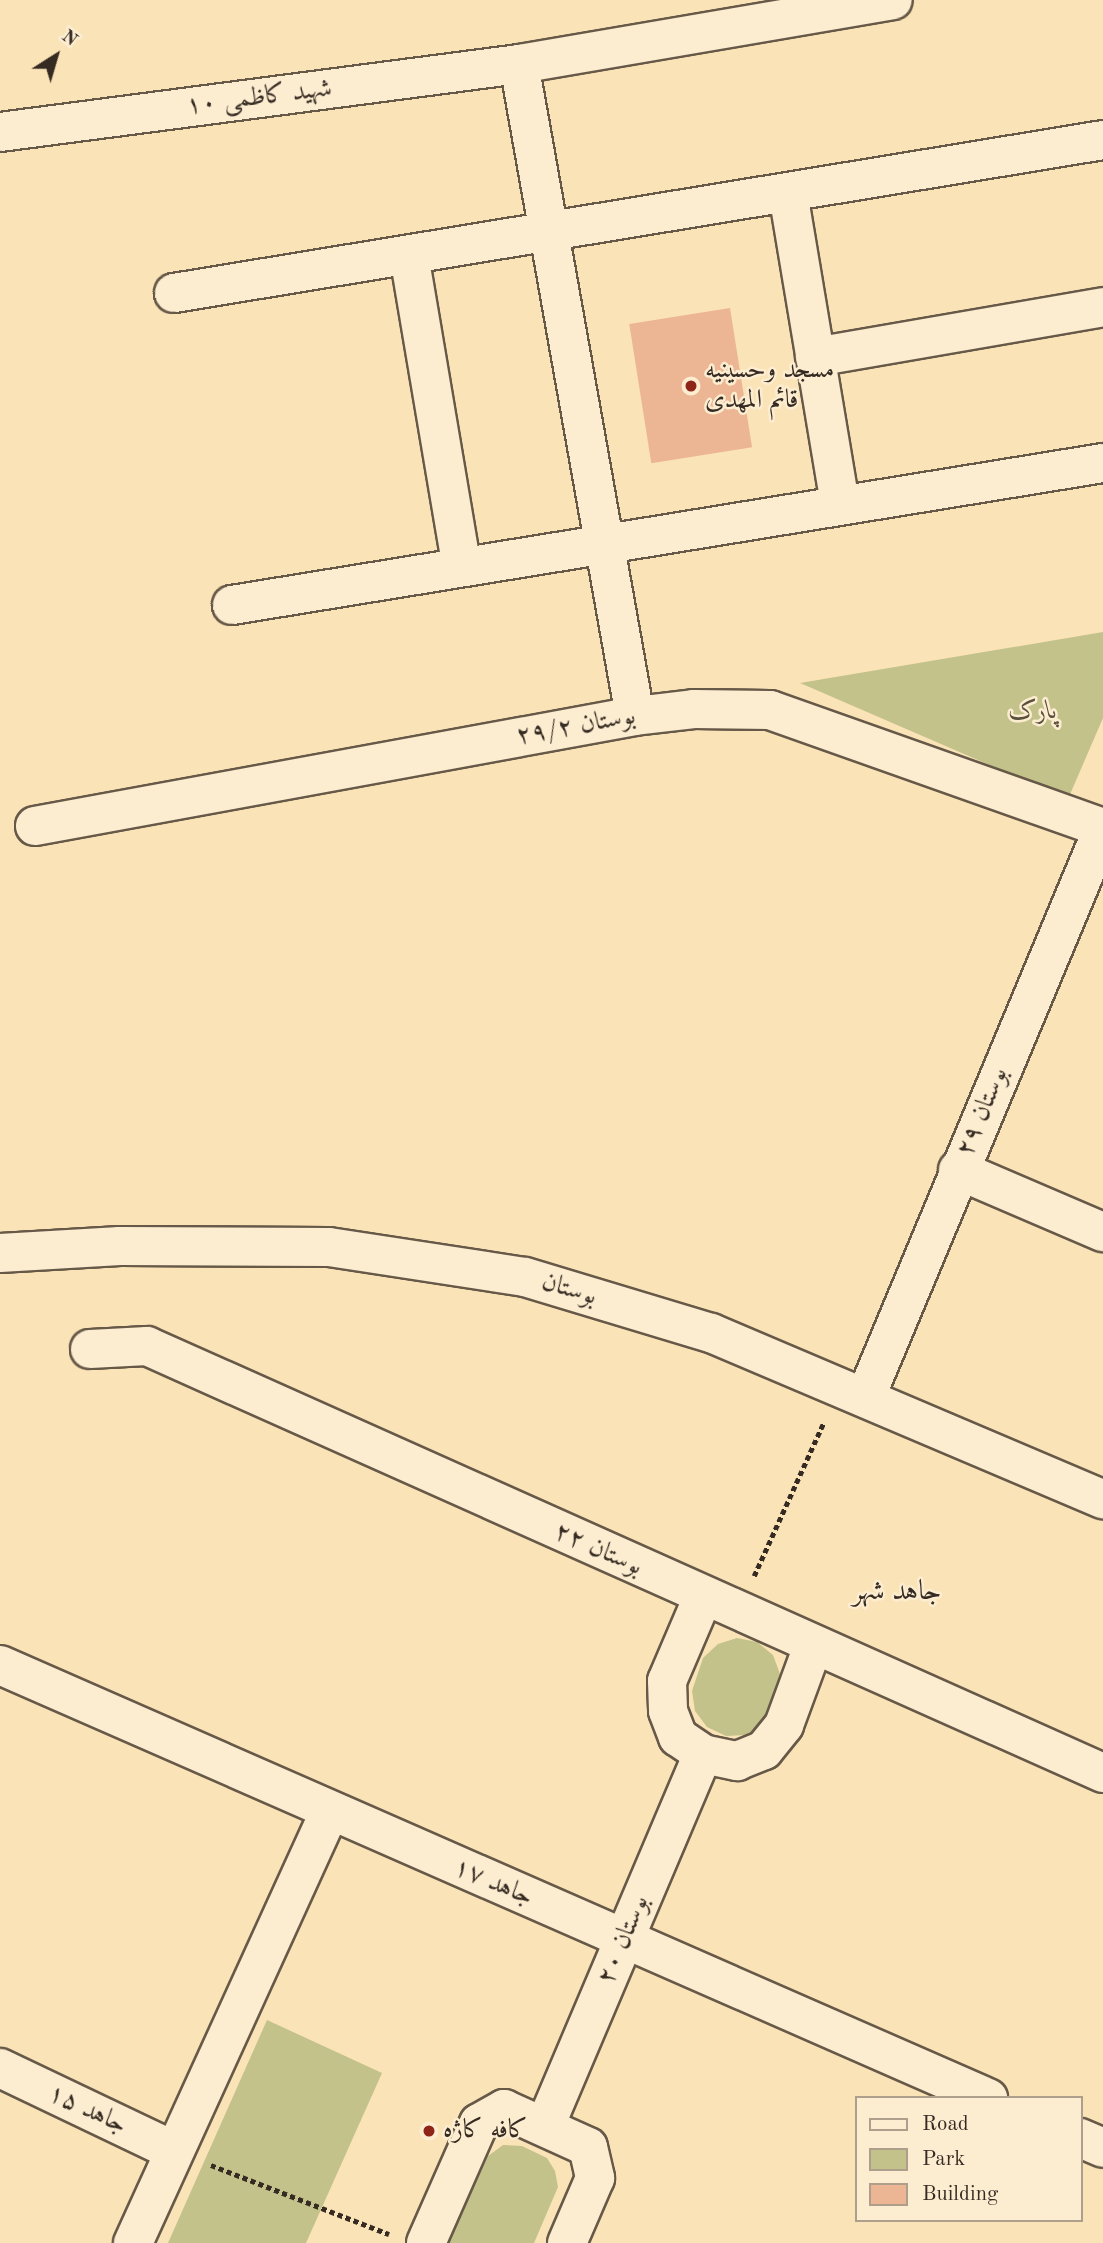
<!DOCTYPE html>
<meta charset="utf-8">
<style>
body{margin:0}
#map{position:relative;width:1103px;height:2243px;overflow:hidden;background:#fbe3b8;font-family:"Old Standard TT",Amiri,serif}
div>[style]{position:absolute}
[style*='--x']{left:calc(var(--x)*1px);top:calc(var(--y)*1px);width:calc(var(--w)*1px);rotate:calc(var(--a)*1deg)}
.green>*{inset:0;background:#c3c28b}
.building>*{inset:0;background:#ecb593;transform-origin:0 0}
.path>*{height:4.5px;margin-top:-2.25px;transform-origin:0;background:repeating-linear-gradient(90deg,#362b22 0 5px,transparent 0 8.5px)}
.roads{filter:drop-shadow(2px 0 #675948) drop-shadow(-2px 0 #675948) drop-shadow(0 2px #675948) drop-shadow(0 -2px #675948)}
.street>*{height:38px;margin:-19px;padding:0 19px;transform-origin:19px;border-radius:19px;background:#fcedd1}
.dots>*{width:19px;height:19px;translate:-50% -50%;box-sizing:border-box;border:4px solid #fcedd1;border-radius:50%}
span{translate:-50% -50%;white-space:nowrap;text-align:center;line-height:1.15;-webkit-text-stroke:5px #fcedd1;paint-order:stroke}
.street-label{font-size:26px;color:#362b22}
.poi-label{font-size:26px;color:#362b22}
.left{translate:0 -50%;text-align:left}
.park-label{font-size:26px;color:#59513c;font-style:italic}
.neighbourhood-label{font-size:28px;color:#362b22}
.legend{position:absolute;left:855px;top:2096px;width:228px;height:126px;box-sizing:border-box;background:#fcedd1;border:2px solid #ad9f8b;margin:0;padding:9px 12px;list-style:none;font-size:21px;color:#362b22}
.legend li{display:flex;align-items:center;gap:14px;height:35px}
.legend b{width:35px;border:2px solid #ad9f8b}
.north{position:absolute;left:21px;top:21px;width:70px;height:70px;-webkit-text-stroke:5px #fcedd1;paint-order:stroke;rotate:37deg;font-size:19px;font-weight:700;line-height:28px;text-align:center;color:#362b22}
.north::after{content:'';display:block;margin:auto;width:24px;height:32px;background:#362b22;clip-path:polygon(50% 0,100% 100%,50% 72%,0 100%)}
</style>
<div id="map">
<div class="green">
<div style="clip-path:polygon(1103px 632px,1103px 718px,1068px 799px,800px 683px)"></div>
<div style="clip-path:polygon(737px 1638px,757px 1642px,773px 1655px,780px 1674px,779px 1694px,763px 1725px,746px 1735px,726px 1736px,707px 1727px,695px 1711px,692px 1691px,703px 1658px,718px 1644px)"></div>
<div style="clip-path:polygon(267px 2020px,382px 2073px,306px 2243px,168px 2243px)"></div>
<div style="clip-path:polygon(503px 2145px,522px 2146px,547px 2158px,555px 2171px,558px 2187px,534px 2243px,448px 2243px,488px 2156px)"></div>
</div>
<div class="building">
<div style="left:730px;top:308px;width:141px;height:102px;rotate:81deg"></div>
</div>
<div class="path">
<div style="--x:754;--y:1576;--w:169;--a:-65.6"></div>
<div style="--x:211;--y:2165;--w:191;--a:21.2"></div>
</div>
<div class="roads">
<div class="street">
<div style="--x:519;--y:64;--w:662;--a:79.91"></div>
<div style="--x:0;--y:132;--w:523;--a:-7.46"></div>
<div style="--x:519;--y:64;--w:379;--a:-9.7"></div>
<div style="--x:788;--y:193;--w:316;--a:80.5"></div>
<div style="--x:409;--y:255;--w:316;--a:80.4"></div>
<div style="--x:174;--y:293;--w:942;--a:-9.35"></div>
<div style="--x:815;--y:357;--w:292;--a:-9.8"></div>
<div style="--x:232;--y:605;--w:882;--a:-9.26"></div>
<div style="--x:35;--y:826;--w:610;--a:-10.39"></div>
<div style="--x:635;--y:716;--w:59;--a:-6.8"></div>
<div style="--x:694;--y:709;--w:76;--a:0.8"></div>
<div style="--x:770;--y:710;--w:353;--a:19.5"></div>
<div style="--x:958;--y:1170;--w:158;--a:23.2"></div>
<div style="--x:0;--y:1253;--w:120;--a:-3.3"></div>
<div style="--x:120;--y:1246;--w:209;--a:0.3"></div>
<div style="--x:329;--y:1247;--w:198;--a:8.7"></div>
<div style="--x:525;--y:1277;--w:194;--a:16.8"></div>
<div style="--x:711;--y:1333;--w:426;--a:23"></div>
<div style="--x:90;--y:1349;--w:57;--a:-3"></div>
<div style="--x:147;--y:1346;--w:1047;--a:24.07"></div>
<div style="--x:866;--y:1396;--w:615;--a:-67.32"></div>
<div style="--x:703;--y:1597;--w:91;--a:113.2"></div>
<div style="--x:667;--y:1681;--w:30;--a:88"></div>
<div style="--x:668;--y:1711;--w:28;--a:69"></div>
<div style="--x:678;--y:1737;--w:30;--a:34"></div>
<div style="--x:703;--y:1754;--w:35;--a:12"></div>
<div style="--x:737;--y:1761;--w:29;--a:-22"></div>
<div style="--x:764;--y:1750;--w:32;--a:-51"></div>
<div style="--x:784;--y:1725;--w:84;--a:-69.8"></div>
<div style="--x:0;--y:1665;--w:1079;--a:23.67"></div>
<div style="--x:0;--y:2068;--w:193;--a:25.5"></div>
<div style="--x:545;--y:2126;--w:404;--a:-67"></div>
<div style="--x:1080;--y:2138;--w:25;--a:23"></div>
<div style="--x:133;--y:2243;--w:473;--a:-65.5"></div>
<div style="--x:426;--y:2243;--w:131;--a:-66.2"></div>
<div style="--x:479;--y:2123;--w:29;--a:-29"></div>
<div style="--x:504;--y:2109;--w:92;--a:24.3"></div>
<div style="--x:588;--y:2147;--w:32;--a:77"></div>
<div style="--x:595;--y:2178;--w:71;--a:113.3"></div>
</div>
</div>
<div class="dots">
<div style="left:691px;top:386px;background:#8f2418"></div>
<div style="left:429px;top:2131px;background:#8f2418"></div>
</div>
<div class="street-label">
<span style="left:259px;top:98px;rotate:-7deg">شهید کاظمی ۱۰</span>
<span style="left:576px;top:727px;rotate:-10deg">بوستان ۲۹/۲</span>
<span style="left:983px;top:1112px;rotate:-67deg">بوستان ۲۹</span>
<span style="left:569px;top:1290px;rotate:17deg">بوستان</span>
<span style="left:598px;top:1550px;rotate:24deg">بوستان ۲۲</span>
<span style="left:493px;top:1883px;rotate:23deg">جاهد ۱۷</span>
<span style="left:624px;top:1940px;rotate:-67deg">بوستان ۲۰</span>
<span style="left:87px;top:2110px;rotate:25deg">جاهد ۱۵</span>
</div>
<div class="poi-label">
<span class="left" style="left:705px;top:386px">مسجد وحسینیه<br>قائم المهدی</span>
<span class="left" style="left:443px;top:2131px">کافه کاژه</span>
</div>
<div class="park-label">
<span style="left:1033px;top:712px">پارک</span>
</div>
<div class="neighbourhood-label">
<span style="left:897px;top:1592px">جاهد شهر</span>
</div>
<ul class="legend">
<li><b style="height:9px;background:#fcedd1"></b>Road</li>
<li><b style="height:19px;background:#c3c28b"></b>Park</li>
<li><b style="height:19px;background:#ecb593"></b>Building</li>
</ul>
<div class="north">N</div>
</div>
